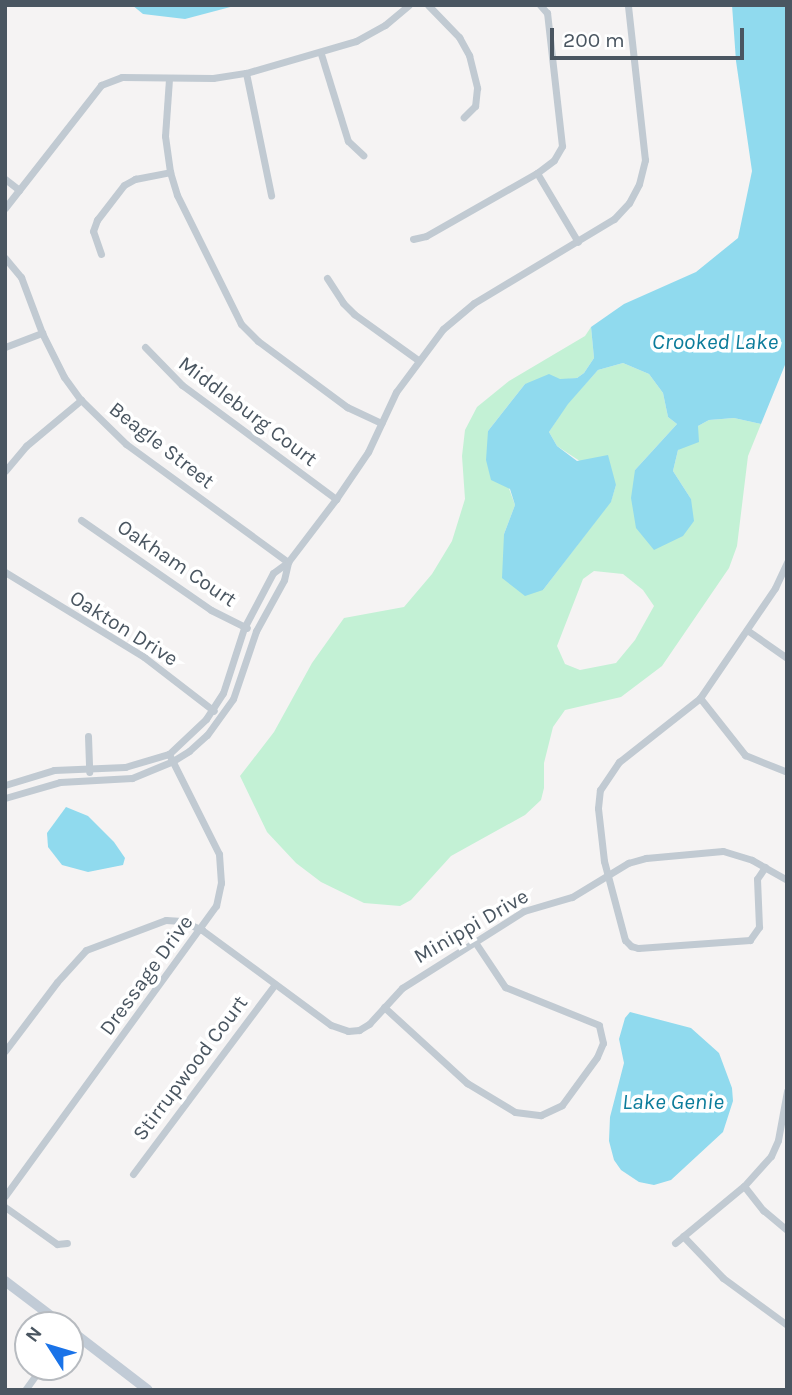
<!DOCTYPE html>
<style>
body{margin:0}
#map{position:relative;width:792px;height:1395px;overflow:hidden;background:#f5f3f3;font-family:Karla,sans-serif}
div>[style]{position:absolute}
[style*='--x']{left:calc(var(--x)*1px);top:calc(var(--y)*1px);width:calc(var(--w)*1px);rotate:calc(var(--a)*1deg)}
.green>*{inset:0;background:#c3f1d5}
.water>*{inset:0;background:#90daee}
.street>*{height:7px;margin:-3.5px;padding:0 3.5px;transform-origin:3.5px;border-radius:3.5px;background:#c1cad2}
.secondary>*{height:10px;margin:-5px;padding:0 5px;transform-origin:5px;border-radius:5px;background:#c1cbd6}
span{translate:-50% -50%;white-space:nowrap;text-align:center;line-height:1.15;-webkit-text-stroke:7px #fff;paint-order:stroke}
.street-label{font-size:21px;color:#4a5661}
.water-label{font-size:23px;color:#0c7c9b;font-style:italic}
.frame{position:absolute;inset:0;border:7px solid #4a5661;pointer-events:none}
.north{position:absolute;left:14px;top:1311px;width:70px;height:70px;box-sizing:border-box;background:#fff;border:2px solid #b7bbc0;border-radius:50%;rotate:307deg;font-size:19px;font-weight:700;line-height:28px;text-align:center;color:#4a5661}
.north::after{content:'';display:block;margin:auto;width:24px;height:32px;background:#1a73e8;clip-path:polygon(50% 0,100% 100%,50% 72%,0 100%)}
.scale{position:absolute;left:550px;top:28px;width:194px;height:32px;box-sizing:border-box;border:4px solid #4a5661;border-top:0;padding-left:9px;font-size:21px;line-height:24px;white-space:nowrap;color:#4a5661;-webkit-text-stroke:5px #fff;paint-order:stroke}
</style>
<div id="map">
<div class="green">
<div style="clip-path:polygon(evenodd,591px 327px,594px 358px,584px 373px,577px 378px,525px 384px,488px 431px,515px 505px,504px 534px,543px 590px,611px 501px,616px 485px,557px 446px,549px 432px,567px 404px,598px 370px,623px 363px,649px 374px,663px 393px,668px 417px,677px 424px,635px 470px,691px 499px,673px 471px,678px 450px,698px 426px,709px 420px,734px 418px,761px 424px,748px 456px,737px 546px,729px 568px,662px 666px,621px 697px,565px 710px,553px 727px,544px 763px,544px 788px,541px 800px,525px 815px,451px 856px,411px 900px,400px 906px,364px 903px,321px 882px,296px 863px,267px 832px,240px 776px,274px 732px,312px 663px,344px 618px,404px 607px,432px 574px,452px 541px,465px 499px,462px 456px,465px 430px,477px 407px,509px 381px,585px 336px,591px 327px,594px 571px,623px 574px,643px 590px,654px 606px,635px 640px,616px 663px,580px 670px,565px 664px,557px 646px,583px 579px,594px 571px)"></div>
</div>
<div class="water">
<div style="clip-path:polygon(132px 5px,238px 5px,185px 19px,143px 14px)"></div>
<div style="clip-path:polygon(732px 5px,787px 5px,787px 360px,761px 424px,734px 418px,709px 420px,698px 426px,699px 442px,678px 450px,673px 471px,691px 499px,694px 521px,683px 536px,654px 550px,636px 528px,631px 498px,635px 470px,677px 424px,668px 417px,663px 393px,649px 374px,623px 363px,598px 370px,568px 404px,549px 432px,557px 446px,577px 461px,608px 455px,616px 485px,611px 502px,543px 590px,525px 596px,502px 578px,504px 534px,515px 505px,510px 489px,491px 480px,486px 460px,488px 431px,525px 384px,549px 374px,560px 379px,577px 378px,584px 373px,594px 358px,591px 327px,624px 304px,696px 272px,738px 238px,752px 171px,736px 61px)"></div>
<div style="clip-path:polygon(66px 807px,88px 816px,114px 842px,125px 858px,123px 865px,88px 872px,62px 865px,48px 847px,47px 833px)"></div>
<div style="clip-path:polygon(630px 1012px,691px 1028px,719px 1053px,732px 1088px,733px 1101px,723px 1132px,671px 1180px,654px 1185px,639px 1182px,621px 1170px,614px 1160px,609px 1141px,610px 1117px,624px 1063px,619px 1039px,625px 1018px)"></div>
</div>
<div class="street">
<div style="--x:428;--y:5;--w:45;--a:45.9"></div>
<div style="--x:459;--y:37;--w:21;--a:61"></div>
<div style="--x:469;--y:55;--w:34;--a:76"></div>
<div style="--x:477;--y:88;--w:18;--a:96"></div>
<div style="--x:475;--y:106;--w:16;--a:135"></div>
<div style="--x:321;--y:54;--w:91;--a:72.8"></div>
<div style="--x:348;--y:141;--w:21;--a:43"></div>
<div style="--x:246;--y:73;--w:125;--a:78.4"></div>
<div style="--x:169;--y:79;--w:57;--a:94"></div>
<div style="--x:165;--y:136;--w:36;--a:82"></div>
<div style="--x:170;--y:172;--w:24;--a:73"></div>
<div style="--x:177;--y:195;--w:144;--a:63.6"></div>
<div style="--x:241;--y:324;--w:24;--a:45"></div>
<div style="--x:258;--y:341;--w:111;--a:36.6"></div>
<div style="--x:347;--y:407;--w:38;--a:25"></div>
<div style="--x:537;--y:173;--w:80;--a:59.3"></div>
<div style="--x:5;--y:179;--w:18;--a:38"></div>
<div style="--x:5;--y:208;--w:156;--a:-52"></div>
<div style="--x:101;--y:85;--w:22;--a:-21"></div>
<div style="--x:122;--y:77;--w:91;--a:0.6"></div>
<div style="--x:213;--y:78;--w:33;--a:-9"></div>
<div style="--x:246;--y:73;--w:115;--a:-16.2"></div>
<div style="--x:356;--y:41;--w:33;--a:-29"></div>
<div style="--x:385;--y:25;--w:31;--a:-40"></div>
<div style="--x:413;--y:239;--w:13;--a:-13"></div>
<div style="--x:426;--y:236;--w:128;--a:-29.6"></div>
<div style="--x:537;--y:173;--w:21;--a:-37"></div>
<div style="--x:554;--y:160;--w:16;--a:-60"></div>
<div style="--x:562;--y:146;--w:134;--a:-96.4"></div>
<div style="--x:547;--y:13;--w:11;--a:-131"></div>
<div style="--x:101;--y:254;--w:24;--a:-109"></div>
<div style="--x:93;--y:231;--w:12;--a:-70"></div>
<div style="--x:97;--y:220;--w:44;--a:-52.4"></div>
<div style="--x:124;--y:185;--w:13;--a:-29"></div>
<div style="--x:135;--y:179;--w:36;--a:-11"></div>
<div style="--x:5;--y:258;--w:25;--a:50"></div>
<div style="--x:21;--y:277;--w:60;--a:69.4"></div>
<div style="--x:42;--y:333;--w:49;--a:63.4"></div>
<div style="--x:64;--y:377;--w:29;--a:54"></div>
<div style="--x:81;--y:400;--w:63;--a:44.4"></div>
<div style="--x:126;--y:444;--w:200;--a:36.1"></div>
<div style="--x:327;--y:278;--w:30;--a:57"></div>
<div style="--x:343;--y:303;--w:16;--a:45"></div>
<div style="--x:354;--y:314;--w:79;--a:35.7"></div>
<div style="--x:5;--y:347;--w:40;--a:-21"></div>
<div style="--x:145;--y:347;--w:53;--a:45.8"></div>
<div style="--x:182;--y:385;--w:192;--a:36.5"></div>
<div style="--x:5;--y:471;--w:33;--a:-50"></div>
<div style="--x:26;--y:446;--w:72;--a:-39.9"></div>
<div style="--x:81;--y:520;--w:158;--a:34.7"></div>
<div style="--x:211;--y:610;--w:40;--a:26.6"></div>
<div style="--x:5;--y:572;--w:163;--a:31.4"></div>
<div style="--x:144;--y:657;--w:88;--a:37.6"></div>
<div style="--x:747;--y:630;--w:49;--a:35"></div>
<div style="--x:700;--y:698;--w:73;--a:51.7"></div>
<div style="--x:745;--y:755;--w:45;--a:22"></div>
<div style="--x:88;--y:736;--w:36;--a:88"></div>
<div style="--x:5;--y:785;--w:51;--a:-17"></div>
<div style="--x:54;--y:770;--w:71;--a:-2.4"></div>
<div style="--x:125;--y:767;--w:46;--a:-16.5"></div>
<div style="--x:169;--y:754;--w:51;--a:-43.4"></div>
<div style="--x:206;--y:719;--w:31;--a:-57"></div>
<div style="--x:223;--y:693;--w:68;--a:-72.1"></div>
<div style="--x:244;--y:628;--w:62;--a:-62.2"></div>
<div style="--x:273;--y:573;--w:19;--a:-36"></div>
<div style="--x:288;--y:562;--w:79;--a:-52.7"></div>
<div style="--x:336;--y:499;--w:57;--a:-55.8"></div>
<div style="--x:368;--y:452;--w:66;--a:-65"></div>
<div style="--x:396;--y:392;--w:79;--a:-53.3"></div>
<div style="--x:443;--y:329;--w:40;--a:-40"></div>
<div style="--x:474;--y:303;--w:163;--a:-31"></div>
<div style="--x:614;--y:219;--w:22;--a:-47"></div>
<div style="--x:629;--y:203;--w:21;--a:-62"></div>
<div style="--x:639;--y:184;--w:25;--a:-76"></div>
<div style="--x:645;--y:160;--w:156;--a:-96.3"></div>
<div style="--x:5;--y:798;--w:57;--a:-16.2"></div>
<div style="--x:60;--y:782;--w:72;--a:-3.2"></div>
<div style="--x:132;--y:778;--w:44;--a:-22.5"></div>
<div style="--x:173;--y:761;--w:19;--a:-32"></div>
<div style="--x:189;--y:751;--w:24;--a:-42"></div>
<div style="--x:207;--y:735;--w:44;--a:-54.2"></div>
<div style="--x:233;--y:699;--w:72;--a:-71.3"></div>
<div style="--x:256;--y:631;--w:58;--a:-61.2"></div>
<div style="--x:284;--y:580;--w:17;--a:-77"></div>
<div style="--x:765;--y:867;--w:14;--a:124"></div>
<div style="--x:757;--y:879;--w:48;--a:87.6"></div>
<div style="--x:759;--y:927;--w:16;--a:125"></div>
<div style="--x:750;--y:940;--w:112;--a:175.9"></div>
<div style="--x:638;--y:948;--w:7;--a:-164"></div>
<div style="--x:631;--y:946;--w:8;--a:-135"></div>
<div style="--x:625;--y:940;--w:82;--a:-104.9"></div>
<div style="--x:604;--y:861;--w:53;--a:-96.5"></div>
<div style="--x:598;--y:808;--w:18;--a:-84"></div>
<div style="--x:600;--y:790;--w:34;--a:-56"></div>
<div style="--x:619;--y:762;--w:103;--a:-38.3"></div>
<div style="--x:700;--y:698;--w:133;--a:-55.7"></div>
<div style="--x:775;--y:588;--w:29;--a:-65"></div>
<div style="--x:384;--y:1007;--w:113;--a:42.5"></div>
<div style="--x:467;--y:1083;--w:56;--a:31.1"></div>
<div style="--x:515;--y:1112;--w:26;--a:7"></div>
<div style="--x:541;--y:1115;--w:23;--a:-25"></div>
<div style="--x:562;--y:1105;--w:59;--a:-53.9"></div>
<div style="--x:597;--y:1057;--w:15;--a:-67"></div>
<div style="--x:603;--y:1043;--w:18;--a:-103"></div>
<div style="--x:599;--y:1025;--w:101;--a:-158"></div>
<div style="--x:505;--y:987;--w:54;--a:-123.7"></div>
<div style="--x:5;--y:1051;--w:86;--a:-53"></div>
<div style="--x:57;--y:982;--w:43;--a:-47.8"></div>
<div style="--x:86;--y:950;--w:85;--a:-20.6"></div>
<div style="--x:166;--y:920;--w:16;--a:4"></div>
<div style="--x:182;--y:921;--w:22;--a:24"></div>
<div style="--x:202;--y:930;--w:160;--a:36.4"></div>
<div style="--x:331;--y:1025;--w:18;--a:19"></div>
<div style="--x:348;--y:1031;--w:11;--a:-5"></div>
<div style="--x:359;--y:1030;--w:12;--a:-31"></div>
<div style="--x:369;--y:1024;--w:49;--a:-47.5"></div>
<div style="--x:402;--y:988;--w:144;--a:-32.3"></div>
<div style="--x:524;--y:911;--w:50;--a:-16.3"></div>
<div style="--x:572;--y:897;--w:66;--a:-31.3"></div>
<div style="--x:628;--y:863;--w:19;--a:-16"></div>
<div style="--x:646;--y:858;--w:77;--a:-5.2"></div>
<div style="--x:723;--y:851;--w:30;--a:17"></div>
<div style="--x:752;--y:860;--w:40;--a:29.7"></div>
<div style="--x:133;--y:1174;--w:237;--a:-53.2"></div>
<div style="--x:744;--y:1186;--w:31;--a:52"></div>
<div style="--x:763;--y:1210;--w:31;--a:40"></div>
<div style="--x:5;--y:1196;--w:359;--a:-54"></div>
<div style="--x:216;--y:906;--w:24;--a:-78"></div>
<div style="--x:221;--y:883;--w:29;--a:-94"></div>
<div style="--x:219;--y:854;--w:112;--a:-116.6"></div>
<div style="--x:5;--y:1207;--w:64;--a:35.4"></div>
<div style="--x:57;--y:1244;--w:10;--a:-6"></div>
<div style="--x:683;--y:1236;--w:58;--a:46.4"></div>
<div style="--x:723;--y:1278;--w:79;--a:36.3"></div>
<div style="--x:675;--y:1243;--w:89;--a:-39.6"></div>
<div style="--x:744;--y:1186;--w:40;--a:-48"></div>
<div style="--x:771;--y:1156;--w:17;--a:-66"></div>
<div style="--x:778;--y:1140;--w:50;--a:-79.6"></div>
<div style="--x:25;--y:1390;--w:29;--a:-54"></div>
</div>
<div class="secondary">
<div style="--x:5;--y:1281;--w:73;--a:37.2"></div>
<div style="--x:70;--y:1330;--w:98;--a:37.6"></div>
</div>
<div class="street-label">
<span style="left:248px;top:411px;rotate:37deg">Middleburg Court</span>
<span style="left:162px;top:445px;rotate:38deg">Beagle Street</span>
<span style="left:177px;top:563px;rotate:34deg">Oakham Court</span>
<span style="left:124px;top:628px;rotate:32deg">Oakton Drive</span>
<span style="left:471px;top:926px;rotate:-30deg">Minippi Drive</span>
<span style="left:146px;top:975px;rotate:-54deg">Dressage Drive</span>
<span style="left:190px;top:1068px;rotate:-53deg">Stirrupwood Court</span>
</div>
<div class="water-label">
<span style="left:715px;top:342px">Crooked Lake</span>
<span style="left:673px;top:1102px">Lake Genie</span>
</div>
<div class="frame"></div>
<div class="north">N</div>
<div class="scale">200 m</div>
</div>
